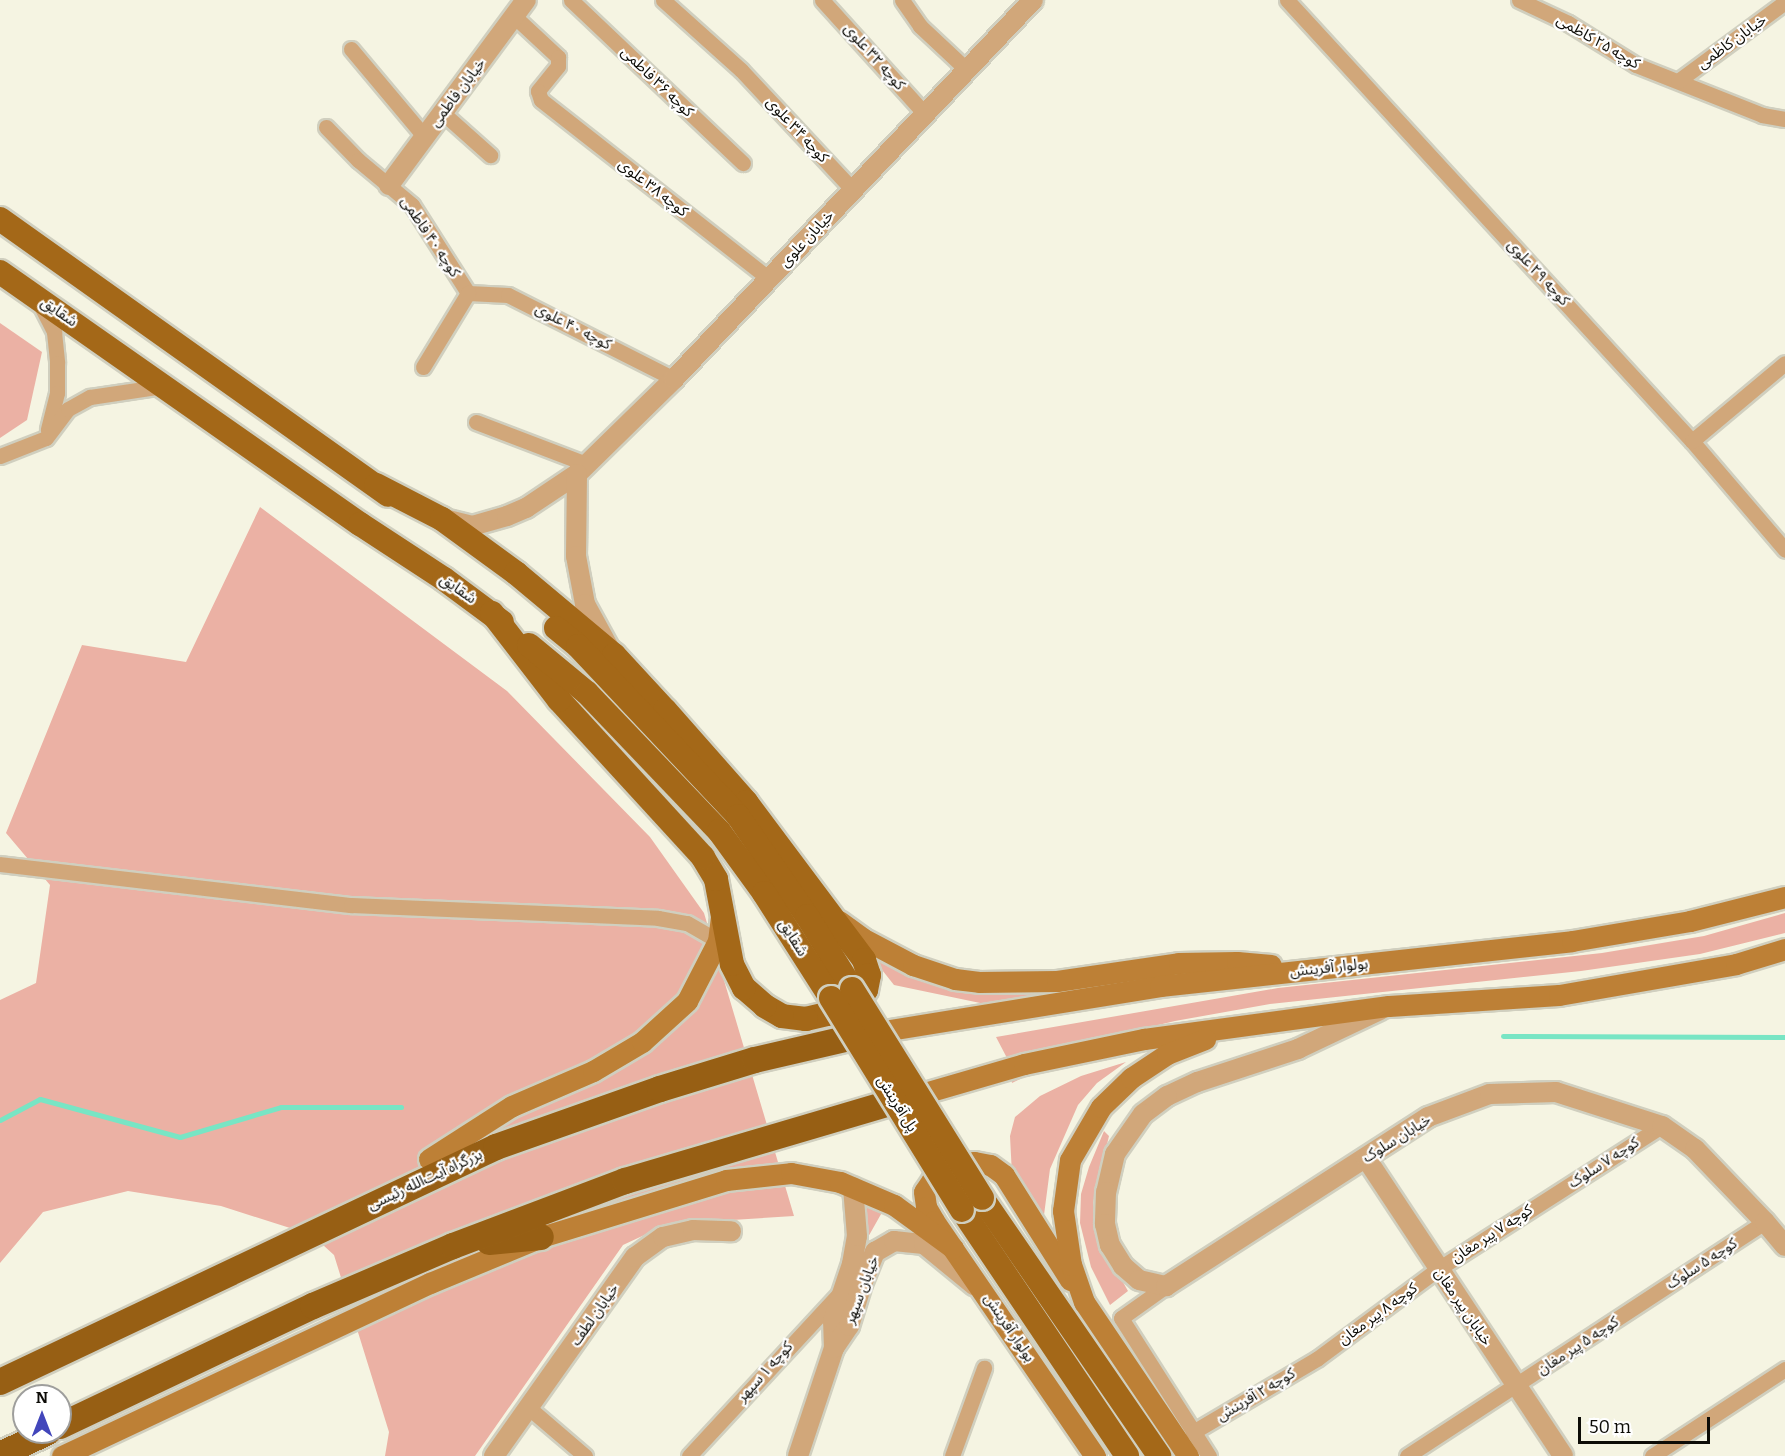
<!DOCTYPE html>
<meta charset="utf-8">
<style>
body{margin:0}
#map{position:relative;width:1785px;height:1456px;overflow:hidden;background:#f5f4e2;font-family:Bitter,"Noto Sans Arabic",serif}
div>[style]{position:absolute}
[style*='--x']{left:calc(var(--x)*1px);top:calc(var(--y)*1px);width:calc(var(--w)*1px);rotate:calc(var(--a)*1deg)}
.green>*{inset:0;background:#ebb1a4}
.stream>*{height:5px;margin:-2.5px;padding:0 2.5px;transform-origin:2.5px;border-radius:2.5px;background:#78e5c4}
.roads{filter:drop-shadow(2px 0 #d0cfbf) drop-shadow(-2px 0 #d0cfbf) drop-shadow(0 2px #d0cfbf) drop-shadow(0 -2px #d0cfbf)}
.minor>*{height:15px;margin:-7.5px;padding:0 7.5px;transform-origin:7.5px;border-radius:7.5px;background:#d1a77a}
.tertiary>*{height:20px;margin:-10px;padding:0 10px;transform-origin:10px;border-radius:10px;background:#d1a77a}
.secondary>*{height:21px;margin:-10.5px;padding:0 10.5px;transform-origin:10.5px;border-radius:10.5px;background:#bd8036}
.primary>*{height:24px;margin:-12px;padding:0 12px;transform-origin:12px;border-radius:12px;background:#a46818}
.trunk>*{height:26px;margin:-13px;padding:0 13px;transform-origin:13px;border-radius:13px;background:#975f14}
.bridges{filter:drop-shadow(2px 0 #d0cfbf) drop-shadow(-2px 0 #d0cfbf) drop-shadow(0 2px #d0cfbf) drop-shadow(0 -2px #d0cfbf)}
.primary-bridge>*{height:24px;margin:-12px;padding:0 12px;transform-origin:12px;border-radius:12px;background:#a46818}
span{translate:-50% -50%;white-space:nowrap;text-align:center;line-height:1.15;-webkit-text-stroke:4.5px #fff;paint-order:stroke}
.street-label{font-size:15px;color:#0d0c07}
.north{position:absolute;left:12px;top:1384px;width:60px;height:60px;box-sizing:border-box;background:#fff;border:2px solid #9e9e9c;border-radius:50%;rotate:0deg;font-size:16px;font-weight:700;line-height:24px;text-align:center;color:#0d0c07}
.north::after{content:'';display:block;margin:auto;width:21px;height:27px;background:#4246bb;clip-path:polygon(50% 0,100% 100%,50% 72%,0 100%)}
.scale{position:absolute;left:1578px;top:1417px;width:132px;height:27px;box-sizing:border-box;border:3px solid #0d0c07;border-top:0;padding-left:8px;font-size:18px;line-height:21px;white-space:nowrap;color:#0d0c07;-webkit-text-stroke:4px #fff;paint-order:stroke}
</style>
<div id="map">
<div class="green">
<div style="clip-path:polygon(0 323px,42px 352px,27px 420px,0 438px)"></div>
<div style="clip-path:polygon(260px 507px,507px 691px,650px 837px,704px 913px,794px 1216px,668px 1224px,623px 1245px,475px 1456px,385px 1456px,389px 1432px,334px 1255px,312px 1235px,221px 1206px,128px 1191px,43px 1212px,0 1263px,0 1000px,36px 983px,50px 885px,6px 833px,82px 645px,186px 662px)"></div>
<div style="clip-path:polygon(1785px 913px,1785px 933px,1700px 954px,1581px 971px,1270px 1004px,1175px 1021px,1104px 1038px,1012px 1083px,1007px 1058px,996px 1037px,1278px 988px,1602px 953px,1704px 936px)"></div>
<div style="clip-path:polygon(871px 956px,931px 984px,1000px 992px,1165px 974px,1034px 998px,985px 1004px,894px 985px)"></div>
<div style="clip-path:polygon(1126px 1062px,1097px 1083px,1078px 1105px,1050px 1169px,1044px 1215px,1020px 1191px,1012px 1175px,1010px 1136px,1015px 1117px,1040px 1096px,1081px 1076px)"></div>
<div style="clip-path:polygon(1104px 1131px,1109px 1136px,1093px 1203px,1102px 1245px,1128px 1291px,1110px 1305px,1091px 1267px,1080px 1223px,1081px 1194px,1089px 1167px)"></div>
<div style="clip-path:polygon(866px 1193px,889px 1200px,863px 1246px,866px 1222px)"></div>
</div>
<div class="stream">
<div style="--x:1503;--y:1036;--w:282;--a:0.2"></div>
<div style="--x:0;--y:1120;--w:45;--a:-27.7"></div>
<div style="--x:40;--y:1099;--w:145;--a:15.2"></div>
<div style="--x:180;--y:1137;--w:105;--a:-16.5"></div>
<div style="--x:281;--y:1107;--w:120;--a:0"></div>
</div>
<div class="roads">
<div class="minor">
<div style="--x:571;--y:0;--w:237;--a:43.5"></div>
<div style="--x:663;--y:0;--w:105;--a:41.9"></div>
<div style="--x:741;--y:70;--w:164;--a:47"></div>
<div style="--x:822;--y:0;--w:154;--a:47.9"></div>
<div style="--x:902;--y:0;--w:32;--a:55"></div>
<div style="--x:920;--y:26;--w:64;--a:43.1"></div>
<div style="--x:1287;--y:0;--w:599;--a:47.44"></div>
<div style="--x:1692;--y:441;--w:143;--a:49.5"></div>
<div style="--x:1519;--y:0;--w:54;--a:25.1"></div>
<div style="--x:1568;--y:23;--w:80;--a:31.7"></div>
<div style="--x:1636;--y:65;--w:136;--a:21.6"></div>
<div style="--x:1762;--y:115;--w:23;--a:10"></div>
<div style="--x:515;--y:17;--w:59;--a:42.9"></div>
<div style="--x:558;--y:57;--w:9;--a:90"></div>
<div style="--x:558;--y:66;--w:32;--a:129"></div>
<div style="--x:538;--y:91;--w:9;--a:72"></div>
<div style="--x:541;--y:100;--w:290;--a:38.1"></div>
<div style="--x:351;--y:49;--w:114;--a:50"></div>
<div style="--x:1678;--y:81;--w:133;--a:-36.4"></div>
<div style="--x:444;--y:114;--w:62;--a:41.7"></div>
<div style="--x:326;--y:127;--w:46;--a:45.9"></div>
<div style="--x:358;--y:160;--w:70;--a:39.8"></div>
<div style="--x:412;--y:205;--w:104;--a:57.5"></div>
<div style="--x:468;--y:293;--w:40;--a:2.9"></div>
<div style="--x:508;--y:295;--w:186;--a:26.8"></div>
<div style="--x:39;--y:302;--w:34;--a:63"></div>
<div style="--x:54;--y:332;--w:31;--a:84"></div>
<div style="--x:57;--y:363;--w:30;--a:90"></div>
<div style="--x:57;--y:393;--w:38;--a:104"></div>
<div style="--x:423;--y:367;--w:87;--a:-58.7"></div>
<div style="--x:476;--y:422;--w:118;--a:20.9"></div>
<div style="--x:1692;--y:441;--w:121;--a:-40"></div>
<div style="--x:0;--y:456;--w:49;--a:-21.4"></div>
<div style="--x:46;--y:438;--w:36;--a:-53"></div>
<div style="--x:68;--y:409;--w:25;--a:-29"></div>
<div style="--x:90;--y:397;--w:75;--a:-8.5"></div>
<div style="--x:0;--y:864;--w:353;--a:6.7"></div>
<div style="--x:351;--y:905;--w:307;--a:2.4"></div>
<div style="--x:658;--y:918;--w:29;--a:10"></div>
<div style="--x:687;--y:923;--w:36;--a:30"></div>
<div style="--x:1166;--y:1286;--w:55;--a:144.6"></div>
<div style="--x:1121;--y:1318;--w:164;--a:57.5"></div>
<div style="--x:529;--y:1408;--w:74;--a:40.6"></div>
<div style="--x:1193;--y:1432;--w:145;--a:-30.6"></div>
<div style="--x:1318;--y:1358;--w:149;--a:-36.6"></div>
<div style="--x:1438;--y:1269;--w:266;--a:-32.6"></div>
<div style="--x:689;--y:1456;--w:225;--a:-47.2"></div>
<div style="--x:952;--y:1456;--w:94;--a:-70"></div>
<div style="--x:1407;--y:1456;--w:428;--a:-33.2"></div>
<div style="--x:1652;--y:1456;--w:159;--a:-33.2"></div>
</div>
<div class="tertiary">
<div style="--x:389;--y:185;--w:230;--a:-53.5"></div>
<div style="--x:577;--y:474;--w:136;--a:-44.4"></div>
<div style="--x:674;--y:379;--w:522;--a:-46.55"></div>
<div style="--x:448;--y:520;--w:25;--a:14"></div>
<div style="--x:472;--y:526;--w:36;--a:-16"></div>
<div style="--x:507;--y:516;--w:21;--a:-23"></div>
<div style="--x:526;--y:508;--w:61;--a:-33.7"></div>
<div style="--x:577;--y:474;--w:82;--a:90.7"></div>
<div style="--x:576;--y:556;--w:49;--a:79.4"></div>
<div style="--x:585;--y:604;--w:50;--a:61.4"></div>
<div style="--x:1380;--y:1010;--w:91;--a:154.6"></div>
<div style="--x:1298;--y:1049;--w:106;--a:161.9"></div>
<div style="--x:1197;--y:1082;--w:33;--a:155"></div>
<div style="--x:1167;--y:1096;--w:30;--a:143"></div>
<div style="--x:1143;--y:1114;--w:49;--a:125"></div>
<div style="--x:1115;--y:1154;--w:39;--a:103"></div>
<div style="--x:1106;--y:1192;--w:32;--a:92"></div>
<div style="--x:1105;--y:1224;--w:22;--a:77"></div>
<div style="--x:1110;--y:1245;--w:25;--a:58"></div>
<div style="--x:1123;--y:1266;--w:21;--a:41"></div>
<div style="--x:1139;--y:1280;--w:28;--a:13"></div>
<div style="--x:1166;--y:1286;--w:312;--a:-32.8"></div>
<div style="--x:1428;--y:1117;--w:66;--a:-20.4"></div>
<div style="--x:1490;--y:1094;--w:66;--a:-1.7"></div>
<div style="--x:1556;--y:1092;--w:111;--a:17.8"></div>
<div style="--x:1662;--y:1126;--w:40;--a:34.9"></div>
<div style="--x:1695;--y:1149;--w:101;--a:46.2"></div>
<div style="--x:1765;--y:1222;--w:31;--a:50"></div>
<div style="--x:1366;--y:1158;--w:357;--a:56.5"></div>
<div style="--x:834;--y:1348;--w:27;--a:-92"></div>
<div style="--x:833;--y:1321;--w:60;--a:-71.6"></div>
<div style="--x:852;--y:1264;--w:28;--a:-80"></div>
<div style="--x:857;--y:1236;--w:49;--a:-94.7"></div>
<div style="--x:494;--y:1456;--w:244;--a:-54.7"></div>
<div style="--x:635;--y:1257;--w:34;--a:-36"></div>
<div style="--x:663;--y:1237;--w:31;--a:-13"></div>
<div style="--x:693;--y:1230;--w:38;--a:2"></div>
<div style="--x:798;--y:1456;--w:114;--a:-71.6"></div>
<div style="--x:834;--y:1348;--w:27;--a:-56"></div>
<div style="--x:849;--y:1326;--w:44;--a:-72.8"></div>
<div style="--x:862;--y:1284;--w:35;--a:-68"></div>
<div style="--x:875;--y:1252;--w:22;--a:-30"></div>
<div style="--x:894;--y:1241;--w:30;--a:6"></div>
<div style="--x:924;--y:1244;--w:65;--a:39.4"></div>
</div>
<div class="secondary">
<div style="--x:839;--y:921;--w:29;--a:36"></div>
<div style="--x:862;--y:938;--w:58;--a:27.9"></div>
<div style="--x:913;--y:965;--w:44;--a:18.4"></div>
<div style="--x:955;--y:979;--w:24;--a:7"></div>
<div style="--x:979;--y:982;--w:78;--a:-0.7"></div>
<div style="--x:1057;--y:981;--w:123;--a:-8.4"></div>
<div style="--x:1179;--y:963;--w:58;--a:-1"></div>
<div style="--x:1237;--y:962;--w:34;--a:5"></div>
<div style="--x:871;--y:1033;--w:293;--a:-9.2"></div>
<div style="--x:1160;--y:986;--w:414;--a:-6.2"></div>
<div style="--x:1572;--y:941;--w:120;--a:-9.6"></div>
<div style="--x:1690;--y:921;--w:98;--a:-14.2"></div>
<div style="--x:907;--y:1098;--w:122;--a:-16.2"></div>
<div style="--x:1024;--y:1064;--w:123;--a:-11.8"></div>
<div style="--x:1144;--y:1039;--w:247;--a:-7.7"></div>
<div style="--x:1389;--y:1006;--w:170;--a:-3.7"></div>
<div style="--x:1559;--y:995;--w:180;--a:-9.9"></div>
<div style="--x:1736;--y:964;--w:51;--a:-17"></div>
<div style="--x:429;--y:1159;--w:98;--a:-32.6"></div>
<div style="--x:512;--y:1106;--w:88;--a:-23.4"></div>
<div style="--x:593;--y:1071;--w:57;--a:-30.6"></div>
<div style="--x:642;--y:1042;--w:61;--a:-42.3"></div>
<div style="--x:687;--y:1001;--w:68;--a:-62.7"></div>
<div style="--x:718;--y:941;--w:24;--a:-83"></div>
<div style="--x:1070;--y:1280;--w:124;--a:-122.2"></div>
<div style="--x:1004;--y:1175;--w:17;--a:-144"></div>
<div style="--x:990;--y:1165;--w:16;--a:-169"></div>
<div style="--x:974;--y:1162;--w:23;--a:167"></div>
<div style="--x:952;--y:1167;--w:24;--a:147"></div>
<div style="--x:932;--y:1180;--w:14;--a:124"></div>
<div style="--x:924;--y:1192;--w:15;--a:82"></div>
<div style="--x:926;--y:1207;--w:16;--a:60"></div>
<div style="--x:934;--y:1221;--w:285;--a:55.6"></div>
<div style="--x:62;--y:1456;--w:407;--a:-25.2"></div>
<div style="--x:430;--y:1283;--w:120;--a:-22.5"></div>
<div style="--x:541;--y:1237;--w:194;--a:-17.1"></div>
<div style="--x:726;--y:1180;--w:65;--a:-6.1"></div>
<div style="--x:791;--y:1173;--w:50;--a:10.4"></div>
<div style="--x:840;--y:1182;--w:59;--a:23.1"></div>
<div style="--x:894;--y:1205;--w:73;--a:36.1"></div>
<div style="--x:1188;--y:1456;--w:186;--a:-124"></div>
<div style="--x:1084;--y:1302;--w:39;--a:-109"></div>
<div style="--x:1071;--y:1265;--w:55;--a:-98.4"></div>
<div style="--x:1063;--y:1211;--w:51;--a:-82.2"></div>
<div style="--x:1070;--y:1160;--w:61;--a:-59.7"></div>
<div style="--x:1101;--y:1107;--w:42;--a:-44"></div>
<div style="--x:1131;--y:1078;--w:43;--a:-33.7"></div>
<div style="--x:1167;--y:1054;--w:41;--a:-21.5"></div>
</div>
<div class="primary">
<div style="--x:0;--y:219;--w:476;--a:35.4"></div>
<div style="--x:0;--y:272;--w:439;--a:35"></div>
<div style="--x:360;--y:524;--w:100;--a:33.2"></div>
<div style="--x:444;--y:579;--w:72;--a:36.6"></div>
<div style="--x:376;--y:485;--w:74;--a:27.3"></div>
<div style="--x:442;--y:519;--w:92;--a:36.1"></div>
<div style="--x:516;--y:573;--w:128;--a:39.9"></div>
<div style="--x:614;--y:655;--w:75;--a:47.2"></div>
<div style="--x:665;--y:710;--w:123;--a:48.6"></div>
<div style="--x:746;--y:802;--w:197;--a:53.2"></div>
<div style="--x:864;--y:960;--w:16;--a:72"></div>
<div style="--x:869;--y:975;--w:15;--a:101"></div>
<div style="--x:866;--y:990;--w:19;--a:133"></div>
<div style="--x:853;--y:1004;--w:28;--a:159"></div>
<div style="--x:827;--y:1014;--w:22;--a:167"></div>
<div style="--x:806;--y:1019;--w:24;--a:-173"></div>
<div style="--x:782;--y:1016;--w:20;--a:-150"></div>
<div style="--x:765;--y:1006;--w:28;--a:-139"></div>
<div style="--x:744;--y:988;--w:27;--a:-117"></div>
<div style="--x:732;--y:964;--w:86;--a:-100.7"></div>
<div style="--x:716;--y:879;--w:26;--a:-121"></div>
<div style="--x:703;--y:857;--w:213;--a:-132.5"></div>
<div style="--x:559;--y:700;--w:110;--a:-127.6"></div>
<div style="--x:556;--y:628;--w:28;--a:39"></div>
<div style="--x:578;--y:646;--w:233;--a:46.7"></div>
<div style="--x:738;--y:816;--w:121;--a:55.4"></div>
<div style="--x:807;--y:916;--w:86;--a:58.3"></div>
<div style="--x:529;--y:645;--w:75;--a:39.6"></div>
<div style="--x:587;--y:693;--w:191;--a:46.3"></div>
<div style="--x:719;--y:831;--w:77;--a:54"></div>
<div style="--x:764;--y:893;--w:125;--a:57.5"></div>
<div style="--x:982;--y:1198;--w:313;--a:55.5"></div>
<div style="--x:962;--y:1210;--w:296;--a:56.1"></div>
</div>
<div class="trunk">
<div style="--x:489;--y:1242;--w:52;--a:-5.5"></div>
<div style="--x:0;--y:1382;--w:549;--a:-25.35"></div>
<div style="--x:496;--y:1147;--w:174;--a:-19.5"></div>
<div style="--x:660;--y:1089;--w:99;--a:-17"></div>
<div style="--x:755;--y:1060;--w:119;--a:-13.1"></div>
<div style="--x:60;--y:1426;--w:280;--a:-25.4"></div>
<div style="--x:313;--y:1306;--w:152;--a:-23.2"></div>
<div style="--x:453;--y:1246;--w:184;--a:-20.7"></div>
<div style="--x:625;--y:1181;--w:294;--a:-16.4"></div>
<div style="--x:0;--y:1455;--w:53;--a:-25.6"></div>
</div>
</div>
<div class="bridges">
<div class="primary-bridge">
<div style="--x:852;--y:989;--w:246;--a:58.1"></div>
<div style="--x:831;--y:998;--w:249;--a:58.3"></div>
</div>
</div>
<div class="street-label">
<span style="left:1598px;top:42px;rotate:30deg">کوچه ۲۵ کاظمی</span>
<span style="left:1732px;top:42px;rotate:-36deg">خیابان کاظمی</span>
<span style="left:874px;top:57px;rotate:48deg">کوچه ۳۲ علوی</span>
<span style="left:657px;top:82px;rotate:44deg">کوچه ۳۶ فاطمی</span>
<span style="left:458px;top:93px;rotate:-53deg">خیابان فاطمی</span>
<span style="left:797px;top:130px;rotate:47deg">کوچه ۳۴ علوی</span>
<span style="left:653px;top:188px;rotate:38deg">کوچه ۳۸ علوی</span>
<span style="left:430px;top:237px;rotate:56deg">کوچه ۴۰ فاطمی</span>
<span style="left:807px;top:239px;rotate:-47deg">خیابان علوی</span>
<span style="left:1538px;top:273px;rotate:47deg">کوچه ۲۹ علوی</span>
<span style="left:59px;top:312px;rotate:35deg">شقایق</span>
<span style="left:573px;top:327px;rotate:27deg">کوچه ۴۰ علوی</span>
<span style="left:458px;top:589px;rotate:35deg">شقایق</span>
<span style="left:793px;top:938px;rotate:58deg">شقایق</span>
<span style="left:1329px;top:968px;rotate:-6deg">بولوار آفرینش</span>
<span style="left:897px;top:1104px;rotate:58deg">پل آفرینش</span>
<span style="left:1397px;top:1139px;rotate:-32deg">خیابان سلوک</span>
<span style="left:1604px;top:1163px;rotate:-33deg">کوچه ۷ سلوک</span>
<span style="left:425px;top:1180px;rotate:-25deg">بزرگراه آیت‌الله رئیسی</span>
<span style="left:1492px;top:1234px;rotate:-33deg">کوچه ۷ پیر مغان</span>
<span style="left:1702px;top:1264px;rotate:-33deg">کوچه ۵ سلوک</span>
<span style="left:862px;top:1290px;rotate:-69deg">خیابان سپهر</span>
<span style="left:1463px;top:1307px;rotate:56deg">خیابان پیر مغان</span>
<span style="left:1378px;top:1314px;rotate:-36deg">کوچه ۸ پیر مغان</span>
<span style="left:595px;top:1315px;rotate:-55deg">خیابان لطف</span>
<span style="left:1009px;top:1328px;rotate:56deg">بولوار آفرینش</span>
<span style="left:1578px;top:1346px;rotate:-33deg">کوچه ۵ پیر مغان</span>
<span style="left:765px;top:1372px;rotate:-48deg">کوچه ۱ سپهر</span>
<span style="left:1256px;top:1395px;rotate:-31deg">کوچه ۲ آفرینش</span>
</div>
<div class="north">N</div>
<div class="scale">50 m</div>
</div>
